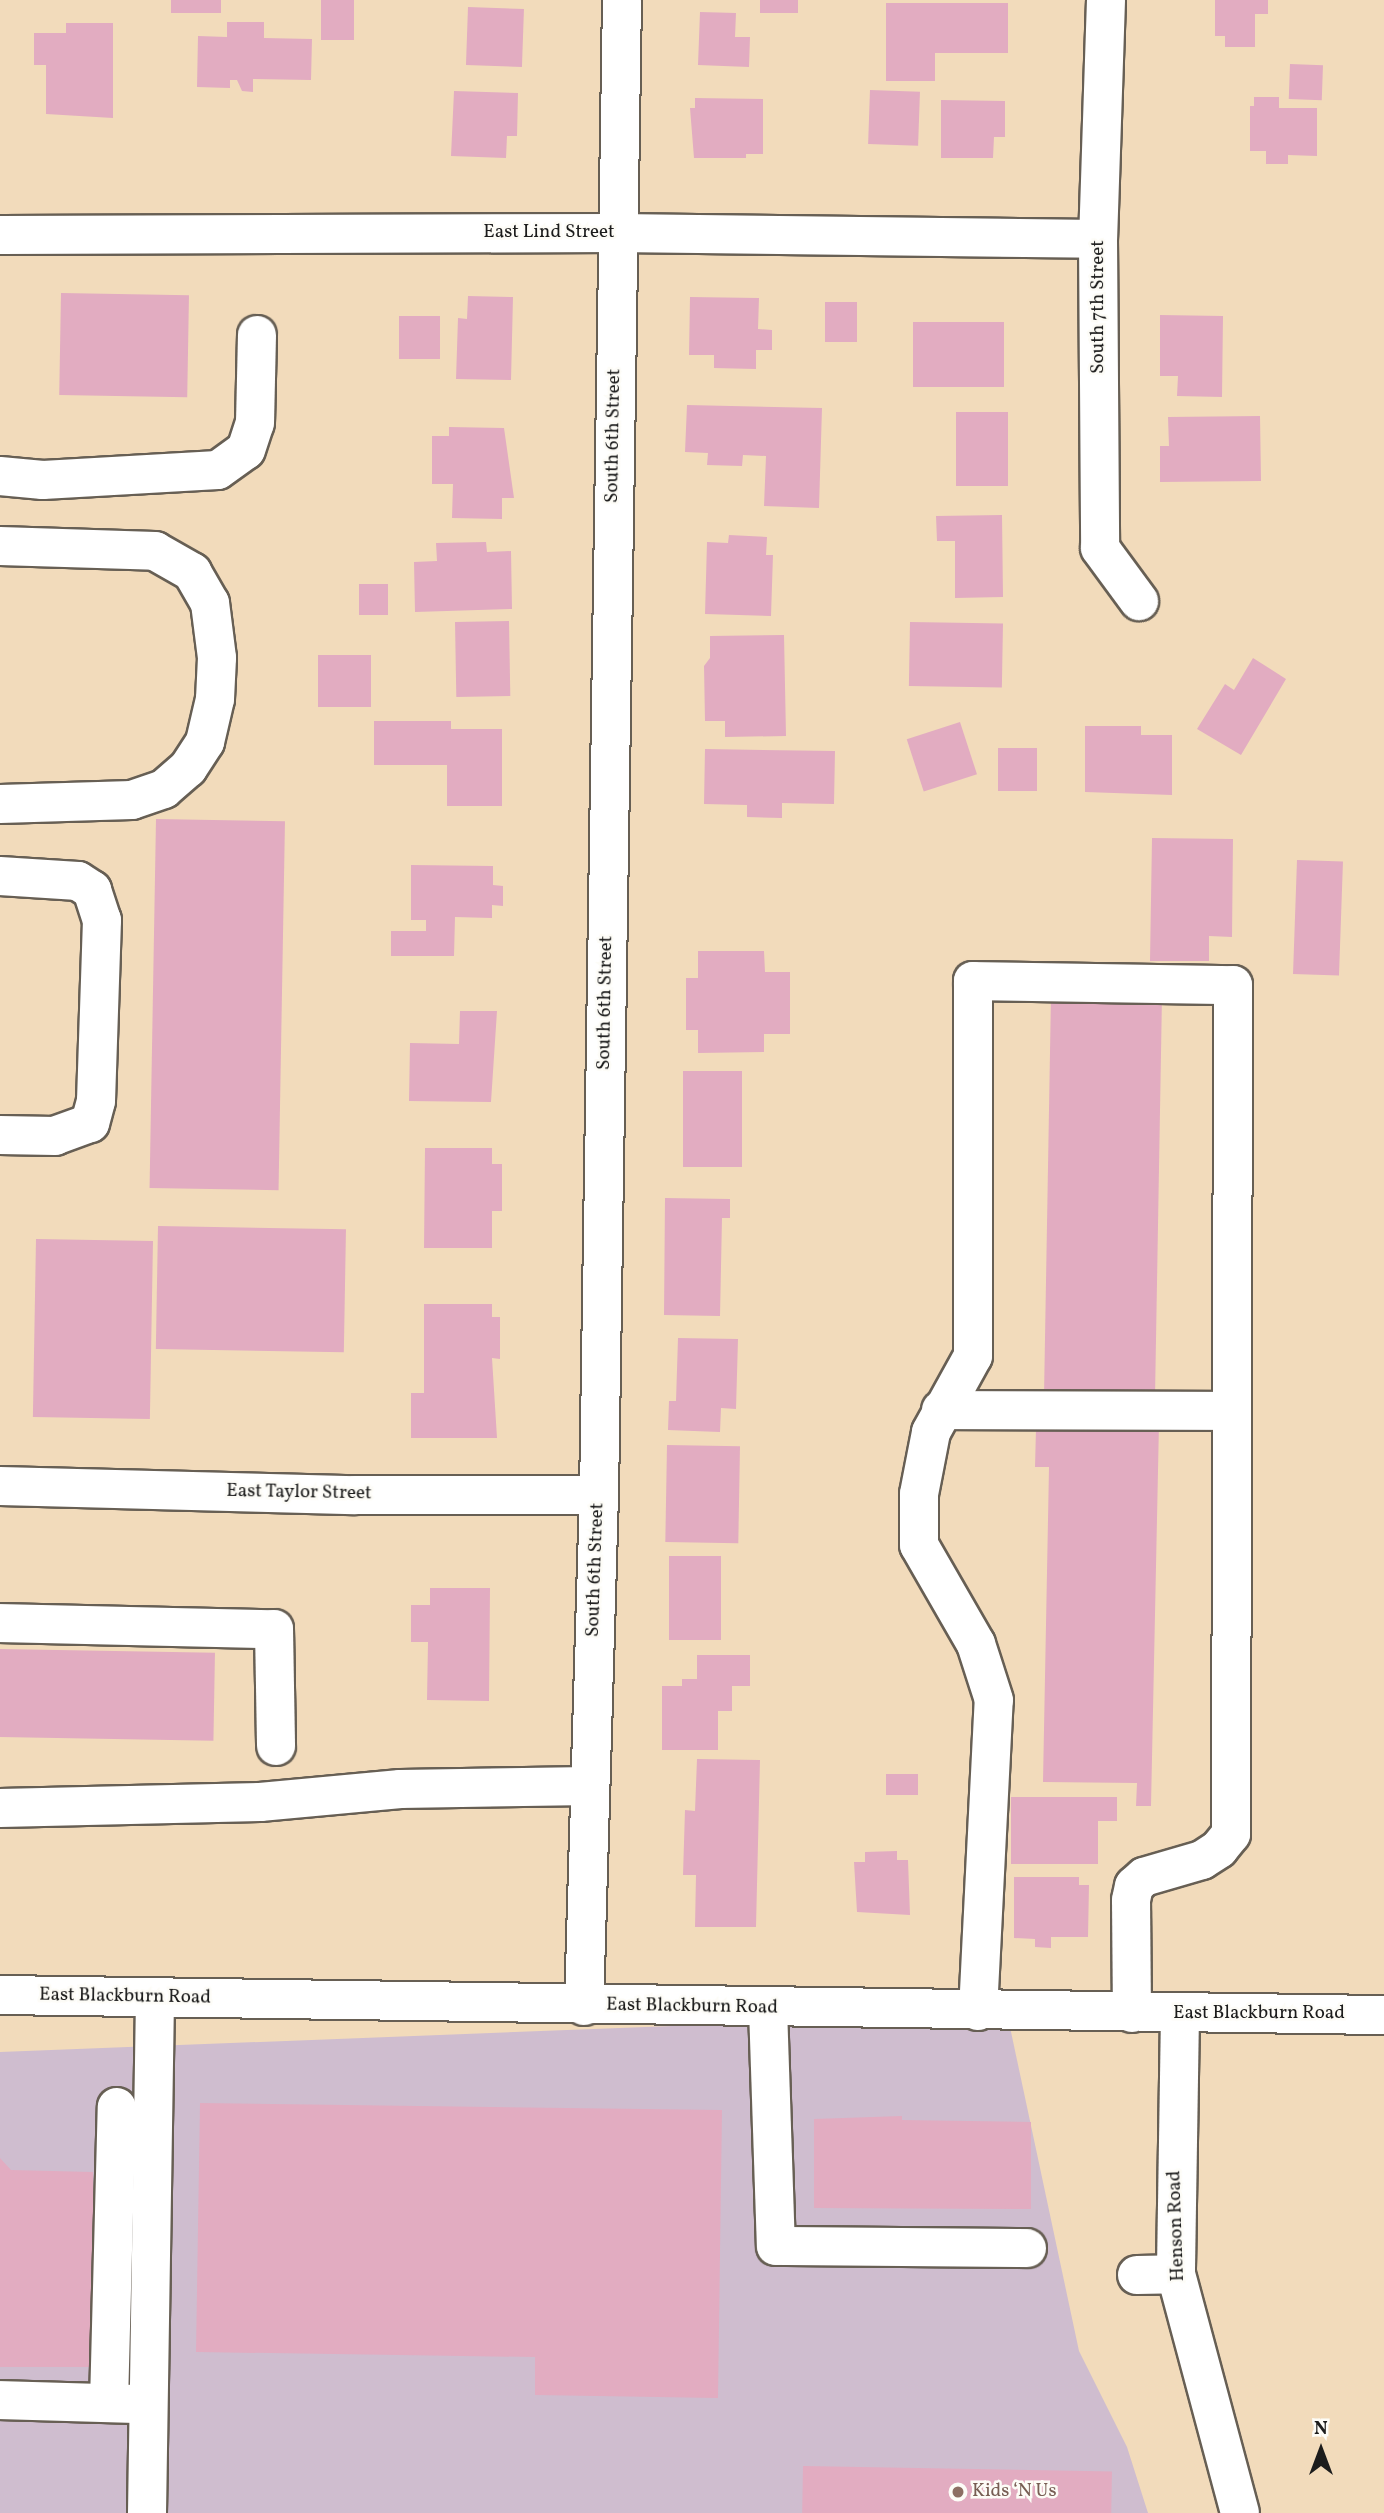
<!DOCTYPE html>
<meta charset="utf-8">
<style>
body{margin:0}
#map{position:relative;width:1384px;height:2513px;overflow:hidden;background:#f2dbbb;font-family:Vollkorn,serif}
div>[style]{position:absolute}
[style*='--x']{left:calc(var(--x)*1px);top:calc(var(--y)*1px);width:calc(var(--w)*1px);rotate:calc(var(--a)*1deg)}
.industrial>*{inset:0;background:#cfbdcf}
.building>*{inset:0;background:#e2acc1;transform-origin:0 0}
.roads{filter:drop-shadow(2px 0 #675f54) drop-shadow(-2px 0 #675f54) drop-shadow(0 2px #675f54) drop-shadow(0 -2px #675f54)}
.minor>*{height:38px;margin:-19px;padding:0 19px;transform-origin:19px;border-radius:19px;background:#fff}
.dots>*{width:19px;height:19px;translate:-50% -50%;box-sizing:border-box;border:4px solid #fdfcf7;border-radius:50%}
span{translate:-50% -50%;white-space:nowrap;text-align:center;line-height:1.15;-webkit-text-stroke:5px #fdfcf7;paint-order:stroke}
.street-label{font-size:19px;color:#1c1c1c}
.education-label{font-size:19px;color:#785e54}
.left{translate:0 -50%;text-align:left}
.north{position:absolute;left:1286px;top:2415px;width:70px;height:70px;-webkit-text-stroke:5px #fdfcf7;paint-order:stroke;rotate:0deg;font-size:19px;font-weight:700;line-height:28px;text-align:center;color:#1c1c1c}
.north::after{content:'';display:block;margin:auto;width:24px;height:32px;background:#1c1c1c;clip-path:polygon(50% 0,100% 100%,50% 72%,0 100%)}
</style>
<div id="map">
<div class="industrial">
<div style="clip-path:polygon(1007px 2013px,1079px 2351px,1127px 2447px,1148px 2513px,0 2513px,0 2052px)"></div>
</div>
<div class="building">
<div style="left:171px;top:0;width:50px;height:13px"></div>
<div style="left:321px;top:0;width:33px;height:40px"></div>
<div style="left:760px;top:0;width:38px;height:13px"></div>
<div style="clip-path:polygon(1215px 0,1268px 0,1268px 14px,1255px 14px,1255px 47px,1225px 47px,1225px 36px,1215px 36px)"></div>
<div style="clip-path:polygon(886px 3px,1008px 3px,1008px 53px,935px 53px,935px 81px,886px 81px)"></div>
<div style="left:468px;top:7px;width:56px;height:58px;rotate:2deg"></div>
<div style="clip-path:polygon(700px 12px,736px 13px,735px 37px,750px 37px,749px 67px,698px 65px)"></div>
<div style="clip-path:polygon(227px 22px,264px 22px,264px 38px,312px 39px,311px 80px,253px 79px,253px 92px,242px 91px,237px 80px,230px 80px,230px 88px,197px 87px,198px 36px,227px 37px)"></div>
<div style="clip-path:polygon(66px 23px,113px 23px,113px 118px,46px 114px,46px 65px,34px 65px,34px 33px,66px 33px)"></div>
<div style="left:1290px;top:64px;width:33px;height:35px;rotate:2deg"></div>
<div style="left:870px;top:90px;width:50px;height:54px;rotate:2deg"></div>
<div style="clip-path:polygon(454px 91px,518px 93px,517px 136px,507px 136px,506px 158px,451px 156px)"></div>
<div style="clip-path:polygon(1254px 97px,1279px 97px,1279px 108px,1317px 108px,1317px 156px,1288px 155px,1288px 164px,1266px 164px,1266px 151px,1250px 151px,1250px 106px,1254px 106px)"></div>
<div style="clip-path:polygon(695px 98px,763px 99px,763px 154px,746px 154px,746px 158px,694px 158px,690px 108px,695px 108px)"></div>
<div style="clip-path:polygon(941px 100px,1005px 101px,1005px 137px,994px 137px,993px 158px,941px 158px)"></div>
<div style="left:61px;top:293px;width:128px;height:102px;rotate:1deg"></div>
<div style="clip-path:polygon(468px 296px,513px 297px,511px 380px,456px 379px,458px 318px,467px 319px)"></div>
<div style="clip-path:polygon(690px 297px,759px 298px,758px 329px,772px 330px,772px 350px,756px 350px,756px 369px,714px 368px,714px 355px,689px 355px)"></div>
<div style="left:825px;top:302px;width:32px;height:40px"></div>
<div style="clip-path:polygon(1160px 315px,1223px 316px,1222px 397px,1177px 396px,1178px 376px,1160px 376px)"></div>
<div style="left:399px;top:316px;width:41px;height:43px"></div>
<div style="left:913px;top:322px;width:91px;height:65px"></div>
<div style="clip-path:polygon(687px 405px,822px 408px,819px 508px,764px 506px,766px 456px,743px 455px,742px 466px,707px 465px,708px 453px,685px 452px)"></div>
<div style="left:956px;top:412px;width:52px;height:74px"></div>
<div style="clip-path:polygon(1260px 416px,1261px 481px,1160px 482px,1160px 446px,1169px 446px,1168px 417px)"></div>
<div style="clip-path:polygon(449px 427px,504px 428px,514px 498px,502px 498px,502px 519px,452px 518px,453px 484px,432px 484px,432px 436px,449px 436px)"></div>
<div style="clip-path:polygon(1002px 515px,1003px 597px,955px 598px,955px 541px,937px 541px,936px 516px)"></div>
<div style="clip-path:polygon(729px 535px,767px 537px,766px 555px,773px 555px,771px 616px,705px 614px,707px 542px,728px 543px)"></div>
<div style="clip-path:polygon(486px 542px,487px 552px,511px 551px,512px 609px,415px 612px,414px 562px,437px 561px,436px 543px)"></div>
<div style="left:359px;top:584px;width:29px;height:31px"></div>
<div style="left:509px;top:621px;width:75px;height:54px;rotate:89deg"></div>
<div style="left:910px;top:622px;width:93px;height:64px;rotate:1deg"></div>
<div style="clip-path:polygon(784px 635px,786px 736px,725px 737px,725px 721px,705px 721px,704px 666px,710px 658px,710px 636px)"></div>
<div style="left:318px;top:655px;width:53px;height:52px"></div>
<div style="clip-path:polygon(1253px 658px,1286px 679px,1241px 755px,1197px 729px,1225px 684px,1234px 690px)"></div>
<div style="clip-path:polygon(374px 721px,451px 721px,451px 729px,502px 729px,502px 806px,447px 806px,447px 765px,374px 765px)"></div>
<div style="left:960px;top:722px;width:55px;height:56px;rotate:72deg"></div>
<div style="clip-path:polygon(1085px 726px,1141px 726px,1141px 735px,1172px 735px,1172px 795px,1085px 792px)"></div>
<div style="left:998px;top:748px;width:39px;height:43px"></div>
<div style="clip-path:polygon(705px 749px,835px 751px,834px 804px,782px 803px,782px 818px,747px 817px,747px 805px,704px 804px)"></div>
<div style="left:156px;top:819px;width:129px;height:369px;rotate:1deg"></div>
<div style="clip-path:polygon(1152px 838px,1233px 839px,1232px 937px,1209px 936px,1209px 961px,1150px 961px)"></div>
<div style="left:1297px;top:860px;width:46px;height:114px;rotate:2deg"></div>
<div style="clip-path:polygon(411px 865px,493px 866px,493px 885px,503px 886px,503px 906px,492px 905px,492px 918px,455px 917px,454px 956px,391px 956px,391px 931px,426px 931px,426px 920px,411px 920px)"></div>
<div style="clip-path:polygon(698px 951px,764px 951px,765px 972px,790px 972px,790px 1034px,764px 1034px,764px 1052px,698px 1053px,698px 1030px,686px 1030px,686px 978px,698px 978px)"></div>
<div style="left:1051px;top:995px;width:111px;height:397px;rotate:1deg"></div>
<div style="clip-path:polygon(460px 1011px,497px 1011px,491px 1102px,409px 1101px,410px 1043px,459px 1044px)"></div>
<div style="left:683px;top:1071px;width:59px;height:96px"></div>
<div style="clip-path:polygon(425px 1148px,492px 1148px,492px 1164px,502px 1164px,502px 1211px,492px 1211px,492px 1248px,424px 1248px)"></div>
<div style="clip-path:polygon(665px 1198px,730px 1199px,730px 1218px,722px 1218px,720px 1316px,664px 1315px)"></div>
<div style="left:158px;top:1226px;width:188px;height:123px;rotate:1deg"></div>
<div style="left:36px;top:1239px;width:117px;height:178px;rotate:1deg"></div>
<div style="clip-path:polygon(424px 1304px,492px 1304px,492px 1317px,500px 1317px,500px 1359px,492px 1358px,497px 1438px,411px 1438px,411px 1393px,424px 1393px)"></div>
<div style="clip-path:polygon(678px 1338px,738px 1339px,736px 1409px,721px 1408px,720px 1432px,668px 1430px,669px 1401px,676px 1401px)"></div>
<div style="clip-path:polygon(1159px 1423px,1151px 1806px,1136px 1806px,1137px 1783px,1043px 1782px,1049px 1467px,1035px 1467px,1036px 1429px)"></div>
<div style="left:667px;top:1445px;width:73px;height:97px;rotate:1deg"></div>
<div style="left:669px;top:1556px;width:52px;height:84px"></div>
<div style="clip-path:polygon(430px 1588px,490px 1588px,489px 1701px,427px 1700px,428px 1642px,411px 1642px,411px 1605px,430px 1605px)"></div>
<div style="left:0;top:1649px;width:215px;height:88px;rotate:1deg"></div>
<div style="clip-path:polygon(697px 1655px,750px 1655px,750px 1686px,732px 1686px,732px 1711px,718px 1711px,718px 1750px,662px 1750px,662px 1686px,682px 1686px,682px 1679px,697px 1679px)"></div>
<div style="clip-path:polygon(697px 1759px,760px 1760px,756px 1927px,695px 1927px,696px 1875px,683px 1875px,685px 1810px,695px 1811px)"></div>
<div style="left:886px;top:1774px;width:32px;height:21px"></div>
<div style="clip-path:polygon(1011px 1797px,1117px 1797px,1117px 1821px,1098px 1821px,1098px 1864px,1011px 1864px)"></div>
<div style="clip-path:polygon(897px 1851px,897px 1860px,908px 1860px,910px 1915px,857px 1912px,854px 1862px,865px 1862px,865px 1852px)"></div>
<div style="clip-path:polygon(1014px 1877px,1079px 1877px,1079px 1885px,1089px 1885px,1088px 1937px,1051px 1937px,1051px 1948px,1035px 1947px,1035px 1939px,1014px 1938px)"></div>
<div style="clip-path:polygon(200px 2103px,722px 2110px,718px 2398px,535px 2395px,535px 2357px,196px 2352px)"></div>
<div style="clip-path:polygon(902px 2116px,902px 2120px,1031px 2122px,1031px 2209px,814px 2208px,814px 2119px)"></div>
<div style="clip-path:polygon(0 2158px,11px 2170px,93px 2172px,93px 2367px,0 2367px)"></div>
<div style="left:803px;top:2466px;width:309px;height:47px;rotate:1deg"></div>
</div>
<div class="roads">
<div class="minor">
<div style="--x:1106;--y:0;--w:239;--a:91.9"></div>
<div style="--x:1098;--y:239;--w:309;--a:89.6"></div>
<div style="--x:1100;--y:548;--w:66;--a:53.7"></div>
<div style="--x:0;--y:235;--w:617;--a:-0.19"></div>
<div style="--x:617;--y:233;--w:481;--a:0.7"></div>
<div style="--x:0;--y:476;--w:43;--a:5.3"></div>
<div style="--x:43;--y:480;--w:175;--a:-3.3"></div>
<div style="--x:218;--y:470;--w:34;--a:-36"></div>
<div style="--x:246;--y:450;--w:28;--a:-72"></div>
<div style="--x:255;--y:423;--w:88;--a:-88.7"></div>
<div style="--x:0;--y:546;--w:155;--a:1.8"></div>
<div style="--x:155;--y:551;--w:43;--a:29.6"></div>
<div style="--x:192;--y:572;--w:36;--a:60"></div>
<div style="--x:210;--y:603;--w:55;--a:82.7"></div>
<div style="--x:217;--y:658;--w:41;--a:92.8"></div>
<div style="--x:215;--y:699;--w:44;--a:103.1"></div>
<div style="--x:205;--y:742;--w:31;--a:123"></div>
<div style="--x:188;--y:768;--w:32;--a:139"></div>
<div style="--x:164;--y:789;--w:34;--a:161"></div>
<div style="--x:132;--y:800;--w:132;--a:178.3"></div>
<div style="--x:0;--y:876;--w:78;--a:3.7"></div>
<div style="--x:78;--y:881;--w:17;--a:33"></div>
<div style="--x:92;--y:890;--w:32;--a:72"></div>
<div style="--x:102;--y:920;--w:181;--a:91.9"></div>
<div style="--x:96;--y:1101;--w:23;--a:105"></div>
<div style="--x:90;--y:1123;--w:37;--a:160"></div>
<div style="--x:55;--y:1136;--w:55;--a:-179"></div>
<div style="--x:941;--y:1410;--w:291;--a:0.2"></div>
<div style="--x:0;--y:1486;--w:355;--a:1.5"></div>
<div style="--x:355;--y:1495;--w:244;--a:0"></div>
<div style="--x:0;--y:1623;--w:274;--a:1.3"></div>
<div style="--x:274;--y:1629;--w:117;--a:89"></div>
<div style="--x:0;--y:1808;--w:260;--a:-1.3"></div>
<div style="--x:260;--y:1802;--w:141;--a:-5.3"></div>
<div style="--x:400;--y:1789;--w:190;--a:-0.9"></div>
<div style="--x:0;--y:1995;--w:1384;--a:0.83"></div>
<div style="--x:584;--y:2006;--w:511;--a:-88.32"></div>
<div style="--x:599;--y:1495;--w:1495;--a:-89.12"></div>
<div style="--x:768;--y:2008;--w:238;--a:88.1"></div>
<div style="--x:776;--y:2246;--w:251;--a:0.5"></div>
<div style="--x:978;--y:2011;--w:311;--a:-87.1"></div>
<div style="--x:994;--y:1700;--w:59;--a:-107.8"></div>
<div style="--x:976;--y:1644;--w:114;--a:-119.9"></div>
<div style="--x:919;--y:1545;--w:51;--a:-90"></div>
<div style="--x:919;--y:1494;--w:63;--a:-79"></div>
<div style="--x:931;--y:1432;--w:87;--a:-61.1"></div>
<div style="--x:973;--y:1356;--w:375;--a:-90"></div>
<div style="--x:973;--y:981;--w:260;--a:0.9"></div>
<div style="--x:1233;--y:985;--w:849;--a:90.13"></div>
<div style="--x:1231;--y:1834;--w:19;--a:129"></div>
<div style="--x:1219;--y:1849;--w:20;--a:147"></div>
<div style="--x:1202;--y:1860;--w:60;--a:163.7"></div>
<div style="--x:1144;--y:1877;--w:13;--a:138"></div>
<div style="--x:1134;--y:1886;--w:14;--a:102"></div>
<div style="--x:1131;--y:1900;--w:113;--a:89.5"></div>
<div style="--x:1180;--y:2014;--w:260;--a:90.9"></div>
<div style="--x:1176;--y:2274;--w:247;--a:75"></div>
<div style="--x:1137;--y:2275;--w:39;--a:-1"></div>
<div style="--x:0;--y:2400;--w:134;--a:1.7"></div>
<div style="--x:109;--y:2403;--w:296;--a:-88.5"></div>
<div style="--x:147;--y:2513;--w:515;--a:-89.11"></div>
</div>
</div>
<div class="dots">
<div style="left:958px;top:2492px;background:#8d6e63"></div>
</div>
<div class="street-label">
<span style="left:549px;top:233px">East Lind Street</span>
<span style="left:1099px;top:307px;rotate:-90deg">South 7th Street</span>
<span style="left:614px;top:436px;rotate:-89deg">South 6th Street</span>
<span style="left:606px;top:1003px;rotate:-89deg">South 6th Street</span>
<span style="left:299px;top:1493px;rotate:1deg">East Taylor Street</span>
<span style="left:596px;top:1570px;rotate:-88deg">South 6th Street</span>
<span style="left:125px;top:1997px;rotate:1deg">East Blackburn Road</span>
<span style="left:692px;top:2007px;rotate:1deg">East Blackburn Road</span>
<span style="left:1259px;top:2014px">East Blackburn Road</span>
<span style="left:1177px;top:2226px;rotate:-92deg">Henson Road</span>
</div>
<div class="education-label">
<span class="left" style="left:972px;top:2492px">Kids ‘N Us</span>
</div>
<div class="north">N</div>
</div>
